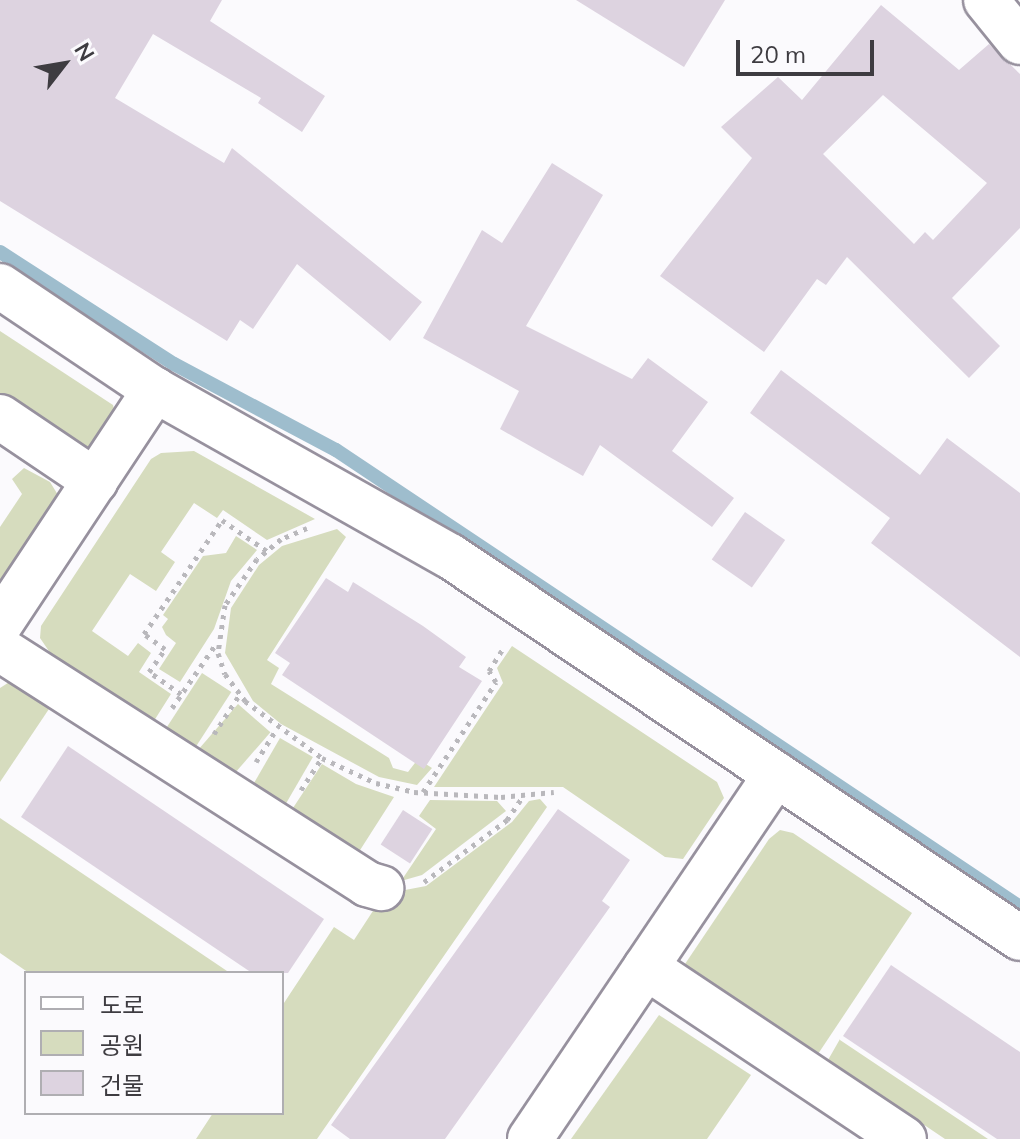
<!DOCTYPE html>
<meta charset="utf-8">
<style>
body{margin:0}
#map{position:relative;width:1020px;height:1139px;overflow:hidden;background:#fbfafd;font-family:Mulish,"Noto Sans KR",sans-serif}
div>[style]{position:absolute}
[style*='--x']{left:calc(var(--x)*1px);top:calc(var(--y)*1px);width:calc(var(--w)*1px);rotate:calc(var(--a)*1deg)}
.green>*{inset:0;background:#d6dcbe;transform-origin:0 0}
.stream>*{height:14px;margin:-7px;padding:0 7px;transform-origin:7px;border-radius:7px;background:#9ebdcd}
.building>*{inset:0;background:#ddd3e0;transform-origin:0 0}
.path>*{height:5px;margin-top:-2.5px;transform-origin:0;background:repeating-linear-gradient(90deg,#b9b8bc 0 4px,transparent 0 10px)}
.roads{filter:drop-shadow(2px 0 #97919e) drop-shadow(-2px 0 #97919e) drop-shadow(0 2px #97919e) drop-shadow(0 -2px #97919e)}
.minor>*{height:44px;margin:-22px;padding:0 22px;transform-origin:22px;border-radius:22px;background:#fff}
span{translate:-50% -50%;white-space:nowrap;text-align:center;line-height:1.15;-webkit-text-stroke:8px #fbfafd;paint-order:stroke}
.legend{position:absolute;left:24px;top:971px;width:260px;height:144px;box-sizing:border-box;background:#fbfafd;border:2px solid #afaeb2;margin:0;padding:10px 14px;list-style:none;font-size:24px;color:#3e3c41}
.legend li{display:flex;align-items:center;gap:16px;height:40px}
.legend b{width:40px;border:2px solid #afaeb2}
.north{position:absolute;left:24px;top:24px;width:80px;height:80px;-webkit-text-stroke:6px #fbfafd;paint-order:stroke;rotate:59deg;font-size:22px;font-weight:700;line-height:32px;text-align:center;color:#3e3c41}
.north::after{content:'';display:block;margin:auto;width:28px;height:36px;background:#3e3c41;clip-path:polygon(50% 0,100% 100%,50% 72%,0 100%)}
.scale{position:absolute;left:736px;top:40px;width:138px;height:36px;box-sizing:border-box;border:4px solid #3e3c41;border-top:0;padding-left:10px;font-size:24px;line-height:28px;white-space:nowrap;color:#3e3c41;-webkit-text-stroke:6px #fbfafd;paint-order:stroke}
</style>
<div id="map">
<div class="green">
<div style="clip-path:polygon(0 331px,113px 405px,117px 421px,101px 444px,89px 449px,73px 445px,0 395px)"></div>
<div style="clip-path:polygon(194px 451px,315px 519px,267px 540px,223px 510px,217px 518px,194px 503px,161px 552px,175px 562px,156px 591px,130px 574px,92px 631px,128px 656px,138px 643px,151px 653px,139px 672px,171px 694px,152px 724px,55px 660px,40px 638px,41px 626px,151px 459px,161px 453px)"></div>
<div style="clip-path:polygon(24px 468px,50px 482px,58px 495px,0 584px,0 527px,22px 494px,12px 479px)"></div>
<div style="clip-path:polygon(337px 529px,346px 537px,267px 660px,279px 668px,271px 684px,389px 758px,393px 768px,408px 772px,418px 759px,432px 768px,417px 785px,379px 777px,281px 724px,253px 701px,225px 653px,231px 608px,259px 565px,282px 546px)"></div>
<div style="clip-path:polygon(236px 536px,257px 550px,231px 581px,214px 629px,180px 682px,159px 669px,176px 643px,166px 635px,162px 627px,168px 619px,163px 615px,203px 556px,226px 553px)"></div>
<div style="clip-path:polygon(512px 646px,717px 782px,724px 798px,683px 859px,665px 857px,563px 787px,434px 787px,503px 683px,497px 668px)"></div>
<div style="left:202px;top:673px;width:35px;height:70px;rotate:33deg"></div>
<div style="clip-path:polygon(14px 679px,55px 700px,0 782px,0 688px)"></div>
<div style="left:238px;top:704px;width:43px;height:64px;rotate:41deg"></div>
<div style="left:280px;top:738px;width:38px;height:59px;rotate:30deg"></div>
<div style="clip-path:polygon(322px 764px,356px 784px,394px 797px,355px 858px,289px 814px)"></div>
<div style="clip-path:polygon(540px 799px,547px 807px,317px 1139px,196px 1139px,213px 1113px,282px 1113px,282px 1006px,334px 927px,354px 940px,384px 894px,426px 886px,512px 822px,529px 801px)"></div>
<div style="clip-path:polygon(430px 800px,497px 801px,506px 811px,422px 875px,401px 881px,436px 829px,419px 816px)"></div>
<div style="clip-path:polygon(0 818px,230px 973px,29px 973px,0 953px)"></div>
<div style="clip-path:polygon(780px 830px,793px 833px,912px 913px,818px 1054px,685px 964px,769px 839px)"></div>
<div style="clip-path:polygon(659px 1015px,751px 1075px,707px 1139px,571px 1139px)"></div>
<div style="clip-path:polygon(840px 1039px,840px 1040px,988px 1139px,945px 1139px,828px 1060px)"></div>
</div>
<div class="stream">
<div style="--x:0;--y:252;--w:207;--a:32.8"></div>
<div style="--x:174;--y:364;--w:183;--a:28"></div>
<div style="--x:336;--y:450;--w:823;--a:33.75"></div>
</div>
<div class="building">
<div style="clip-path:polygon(0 0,222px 0,210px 21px,325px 96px,302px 132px,258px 103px,261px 98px,153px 34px,115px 98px,224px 163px,232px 148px,422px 302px,390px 341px,297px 264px,253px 329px,240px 320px,227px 341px,0 201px)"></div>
<div style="clip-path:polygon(576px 0,725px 0,684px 67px)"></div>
<div style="clip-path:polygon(evenodd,881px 5px,959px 70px,989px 44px,1020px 74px,1020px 228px,952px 298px,1000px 346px,969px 378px,847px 257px,826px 285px,817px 279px,764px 352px,660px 276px,752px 158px,721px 127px,778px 77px,802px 100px,881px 5px,883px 95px,987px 183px,933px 240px,925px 232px,914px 244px,823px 154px,883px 95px)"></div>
<div style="clip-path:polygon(552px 163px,603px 195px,526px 326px,632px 379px,648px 358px,708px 402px,672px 451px,734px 498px,712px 527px,600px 445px,583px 476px,500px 429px,519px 391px,423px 338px,482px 230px,502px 243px)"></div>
<div style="clip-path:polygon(781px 370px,920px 475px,947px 438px,1020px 493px,1020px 657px,871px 543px,890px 518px,750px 413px)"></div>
<div style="left:745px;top:512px;width:49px;height:58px;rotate:35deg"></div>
<div style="clip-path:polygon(326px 578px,348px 592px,353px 582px,423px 626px,466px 657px,459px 667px,482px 681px,424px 769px,282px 675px,290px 663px,275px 653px)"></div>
<div style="clip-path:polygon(68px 746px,324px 919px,288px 973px,252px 973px,21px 817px)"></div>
<div style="clip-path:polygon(558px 809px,630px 860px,602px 901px,610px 907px,445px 1139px,350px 1139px,331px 1125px)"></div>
<div style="left:403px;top:810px;width:35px;height:41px;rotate:33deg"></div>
<div style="clip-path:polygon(891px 965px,1020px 1052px,1020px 1139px,997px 1139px,843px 1036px)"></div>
</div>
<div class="path">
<div style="--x:307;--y:528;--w:28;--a:157"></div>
<div style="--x:281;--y:539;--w:31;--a:140"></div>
<div style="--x:257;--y:559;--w:56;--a:124.8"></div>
<div style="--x:225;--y:605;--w:49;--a:98.3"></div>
<div style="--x:218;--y:653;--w:22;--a:72"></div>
<div style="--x:225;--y:674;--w:34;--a:53"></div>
<div style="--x:245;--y:701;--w:96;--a:36.5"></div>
<div style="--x:322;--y:758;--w:60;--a:24.8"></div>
<div style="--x:376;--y:783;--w:39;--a:13"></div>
<div style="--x:414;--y:792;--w:87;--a:3.3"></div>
<div style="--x:501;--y:797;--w:53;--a:-5.4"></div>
<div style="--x:181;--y:694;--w:39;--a:-145"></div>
<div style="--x:149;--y:672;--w:28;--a:-55"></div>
<div style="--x:165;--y:649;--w:26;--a:-144"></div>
<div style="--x:144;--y:634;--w:138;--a:-55.6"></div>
<div style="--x:222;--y:520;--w:55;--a:34.6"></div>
<div style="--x:172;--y:708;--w:78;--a:-55.5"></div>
<div style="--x:214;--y:734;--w:48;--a:-57"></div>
<div style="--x:256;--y:762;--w:39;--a:-58"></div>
<div style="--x:301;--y:790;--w:38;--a:-57"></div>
<div style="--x:423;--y:792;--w:132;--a:-56.4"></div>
<div style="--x:496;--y:682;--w:13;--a:-122"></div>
<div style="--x:489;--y:671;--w:28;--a:-58"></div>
<div style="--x:424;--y:882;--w:104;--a:-36.8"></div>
<div style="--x:507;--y:820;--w:30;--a:-56"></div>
</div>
<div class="roads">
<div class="minor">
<div style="--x:986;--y:0;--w:54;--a:51"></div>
<div style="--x:0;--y:286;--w:187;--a:33.9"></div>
<div style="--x:155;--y:390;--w:338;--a:29.4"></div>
<div style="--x:450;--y:556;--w:686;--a:33.83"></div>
<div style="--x:0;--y:417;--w:115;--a:34"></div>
<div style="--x:0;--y:624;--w:281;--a:-56.5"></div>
<div style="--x:0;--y:649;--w:436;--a:32.6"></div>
<div style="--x:367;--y:884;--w:15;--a:16"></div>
<div style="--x:646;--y:967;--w:310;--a:33.7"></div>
<div style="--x:530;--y:1139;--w:440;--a:-56"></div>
</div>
</div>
<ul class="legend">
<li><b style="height:10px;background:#fff"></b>도로</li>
<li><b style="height:22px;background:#d6dcbe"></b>공원</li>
<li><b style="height:22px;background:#ddd3e0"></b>건물</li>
</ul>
<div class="north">N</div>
<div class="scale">20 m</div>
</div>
